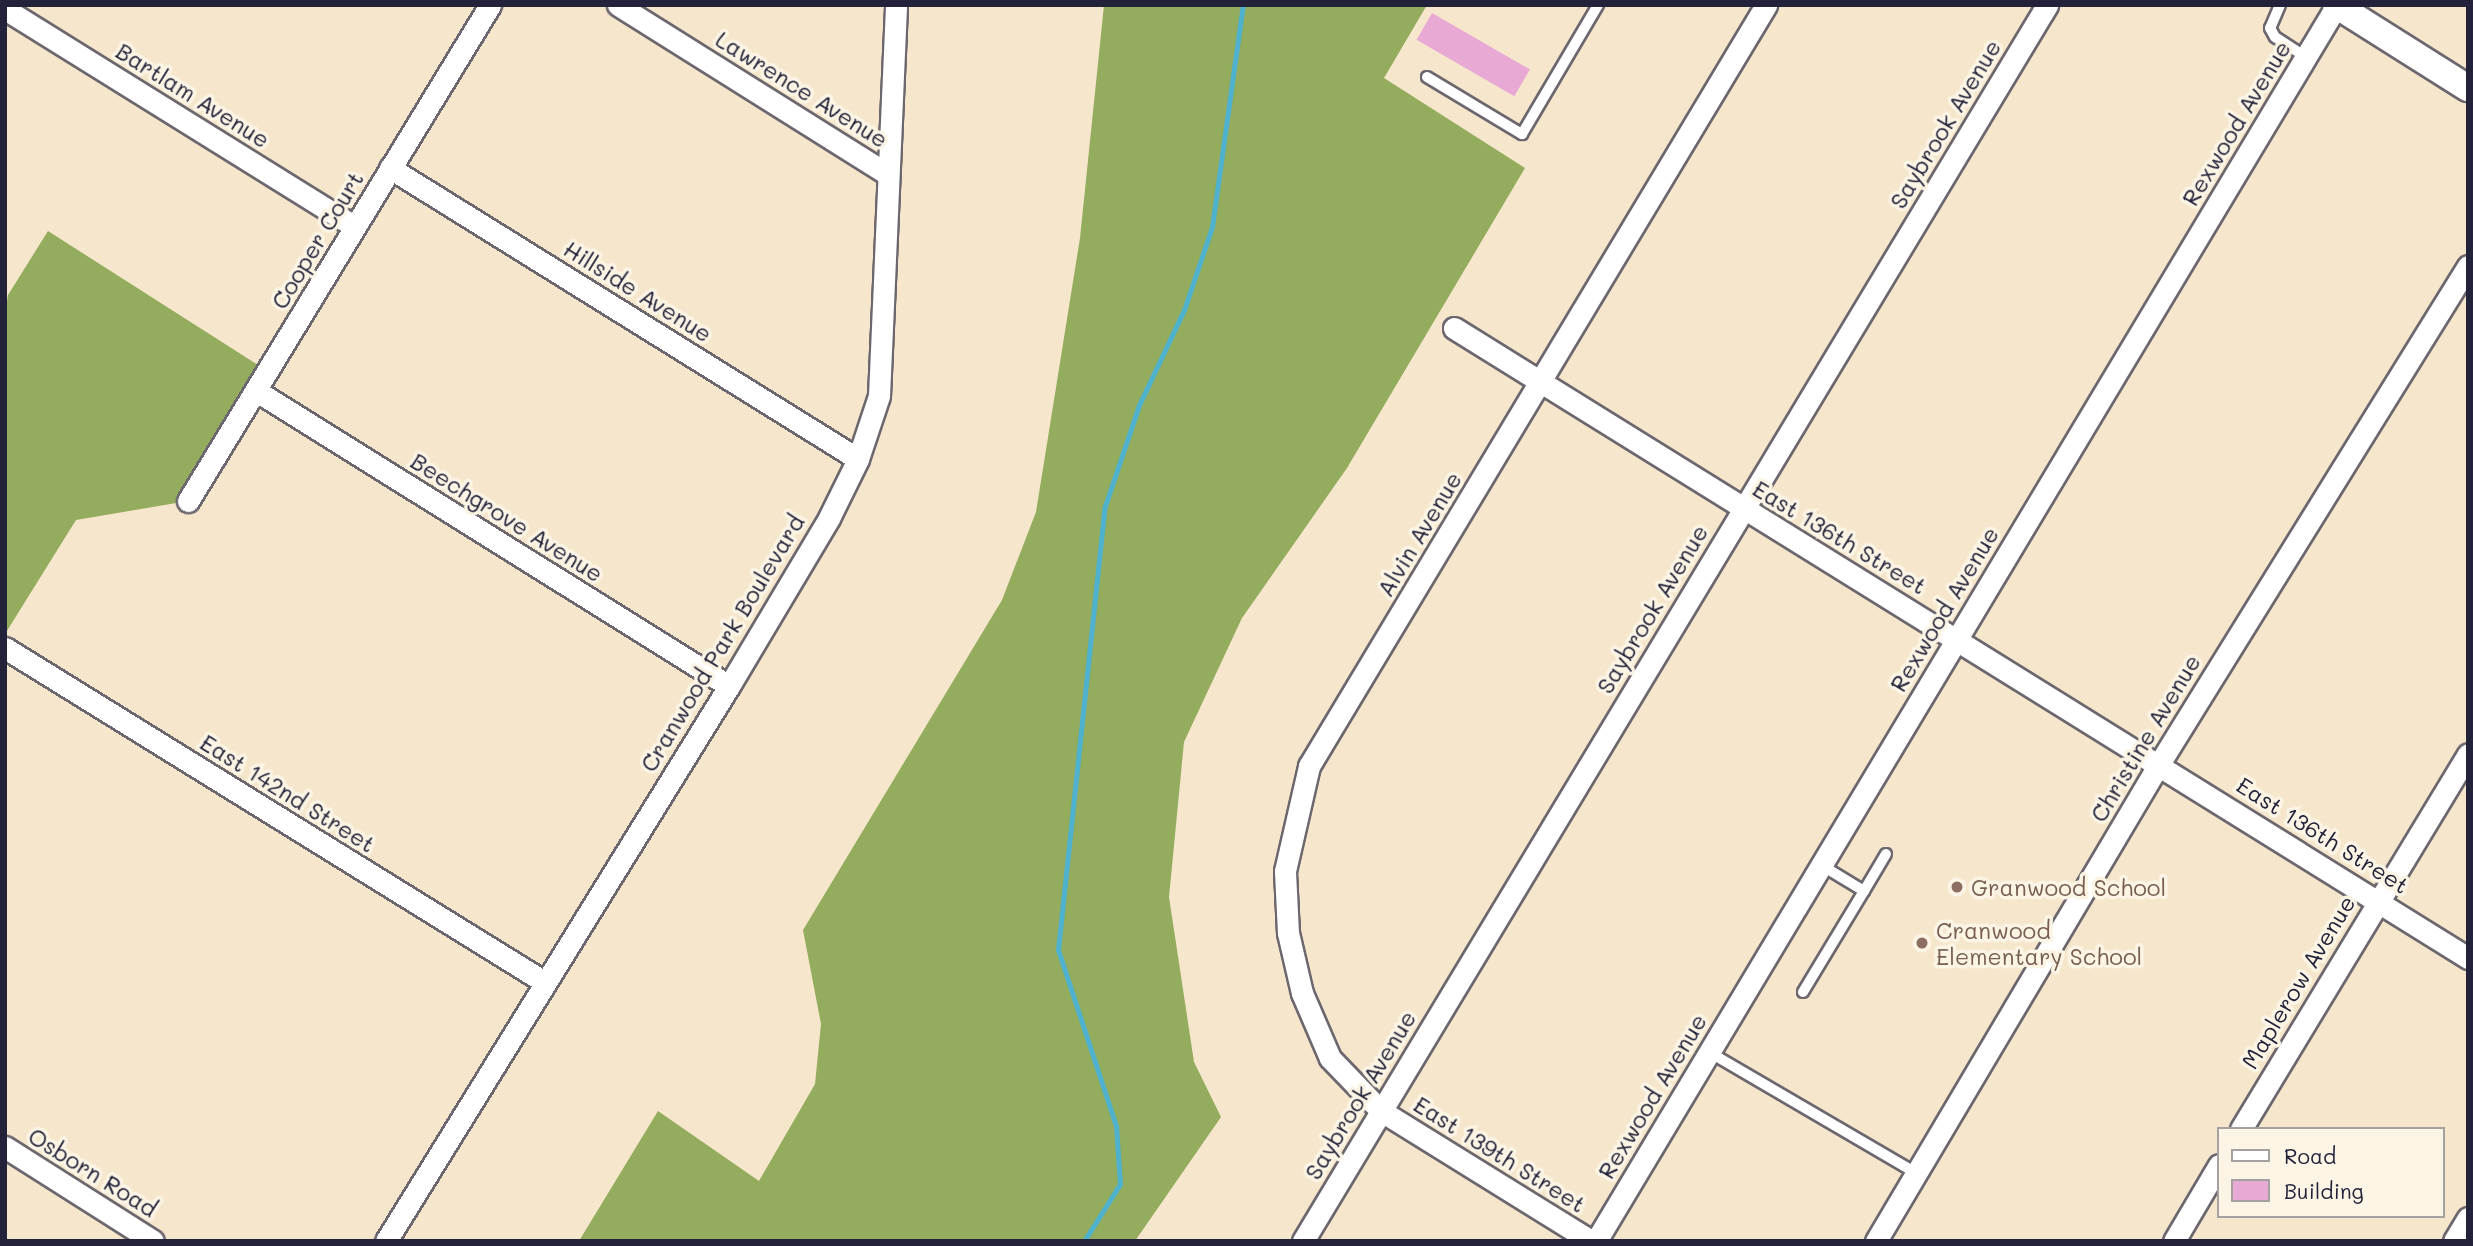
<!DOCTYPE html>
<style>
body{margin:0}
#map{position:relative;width:2473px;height:1246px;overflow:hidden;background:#f6e6cc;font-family:Mali,sans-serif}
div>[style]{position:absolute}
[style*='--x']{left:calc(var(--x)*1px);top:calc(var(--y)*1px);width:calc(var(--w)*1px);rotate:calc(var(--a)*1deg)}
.forest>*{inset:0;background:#94ac5d}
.stream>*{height:5px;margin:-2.5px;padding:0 2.5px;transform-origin:2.5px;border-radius:2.5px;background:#4eb1cd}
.building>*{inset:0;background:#e9a9d5;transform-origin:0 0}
.roads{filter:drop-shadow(2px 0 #6c676e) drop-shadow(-2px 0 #6c676e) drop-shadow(0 2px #6c676e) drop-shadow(0 -2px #6c676e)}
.service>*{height:10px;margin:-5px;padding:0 5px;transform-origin:5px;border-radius:5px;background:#fff}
.minor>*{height:21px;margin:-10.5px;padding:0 10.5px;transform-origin:10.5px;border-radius:10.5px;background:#fff}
.tertiary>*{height:26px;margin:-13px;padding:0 13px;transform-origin:13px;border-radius:13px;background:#fff}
.dots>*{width:19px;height:19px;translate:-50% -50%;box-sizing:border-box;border:4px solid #fcf5e5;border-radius:50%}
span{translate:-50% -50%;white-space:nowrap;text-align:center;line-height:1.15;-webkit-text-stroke:7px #fcf5e5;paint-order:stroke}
.street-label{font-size:23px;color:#22223b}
.education-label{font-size:23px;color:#785e54}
.left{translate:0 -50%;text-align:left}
.frame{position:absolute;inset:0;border:7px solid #22223b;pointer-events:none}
.legend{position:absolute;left:2217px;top:1127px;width:228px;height:91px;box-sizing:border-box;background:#fcf5e5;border:2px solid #a5a1a1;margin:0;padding:9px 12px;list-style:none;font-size:21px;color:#22223b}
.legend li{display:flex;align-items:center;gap:14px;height:35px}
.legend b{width:35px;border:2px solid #a5a1a1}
</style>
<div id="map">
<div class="forest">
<div style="clip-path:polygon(1104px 5px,1427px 5px,1384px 78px,1525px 168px,1347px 468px,1242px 618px,1184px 742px,1169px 897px,1194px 1062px,1221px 1117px,1135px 1241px,579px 1241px,658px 1111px,759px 1181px,815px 1084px,821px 1024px,803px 930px,1002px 600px,1036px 512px,1080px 238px)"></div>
<div style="clip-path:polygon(48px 231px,269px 372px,188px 501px,76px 520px,5px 634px,5px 316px,8px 295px)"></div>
</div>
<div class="stream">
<div style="--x:1084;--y:1241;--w:67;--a:-57.7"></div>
<div style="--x:1120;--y:1184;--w:58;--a:-93.9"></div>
<div style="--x:1116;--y:1126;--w:185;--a:-108.2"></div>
<div style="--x:1058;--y:950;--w:446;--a:-84"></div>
<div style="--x:1105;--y:506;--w:107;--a:-71.4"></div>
<div style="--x:1139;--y:405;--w:105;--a:-64.7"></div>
<div style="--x:1184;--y:310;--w:88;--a:-71.4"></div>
<div style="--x:1212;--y:227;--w:224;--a:-82.1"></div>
</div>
<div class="building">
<div style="left:1432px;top:13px;width:113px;height:31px;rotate:30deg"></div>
</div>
<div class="roads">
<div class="service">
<div style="--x:2280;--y:5;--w:25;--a:113"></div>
<div style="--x:2270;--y:28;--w:10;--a:61"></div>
<div style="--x:2275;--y:37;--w:37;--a:33"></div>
<div style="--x:1427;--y:77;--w:111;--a:31"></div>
<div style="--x:1522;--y:134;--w:150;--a:-59.5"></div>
<div style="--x:1864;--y:891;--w:43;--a:-59.3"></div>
<div style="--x:1803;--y:992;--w:118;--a:-58.9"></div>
<div style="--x:1864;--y:891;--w:50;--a:-148.8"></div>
<div style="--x:1709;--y:1052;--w:240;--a:30.3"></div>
</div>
<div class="minor">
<div style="--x:618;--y:5;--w:318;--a:32.1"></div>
<div style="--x:5;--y:9;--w:410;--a:31.9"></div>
<div style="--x:390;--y:168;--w:551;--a:31.87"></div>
<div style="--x:1454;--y:328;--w:1194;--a:31.85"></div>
<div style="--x:258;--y:392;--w:555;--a:31.97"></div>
<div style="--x:188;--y:501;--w:581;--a:-58.66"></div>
<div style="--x:5;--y:648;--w:633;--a:31.76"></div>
<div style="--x:2241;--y:1129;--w:438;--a:-58.8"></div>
<div style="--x:5;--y:1147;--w:175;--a:32.4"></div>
<div style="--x:386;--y:1241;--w:652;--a:-58.28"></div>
<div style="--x:729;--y:686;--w:196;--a:-59.2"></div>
<div style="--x:829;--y:518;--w:66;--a:-63.8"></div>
<div style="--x:858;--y:459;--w:66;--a:-71.6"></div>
<div style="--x:879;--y:396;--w:391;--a:-87.5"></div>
<div style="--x:1303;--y:1241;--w:1443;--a:-58.95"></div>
<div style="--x:1591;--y:1241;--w:247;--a:-148.2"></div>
<div style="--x:1381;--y:1111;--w:74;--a:-133.9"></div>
<div style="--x:1330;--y:1058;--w:71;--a:-113.3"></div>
<div style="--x:1302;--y:993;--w:62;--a:-103.1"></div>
<div style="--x:1288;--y:933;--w:62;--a:-92.8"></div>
<div style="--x:1285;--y:871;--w:108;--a:-77.1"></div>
<div style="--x:1309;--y:766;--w:888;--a:-59.01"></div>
<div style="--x:1596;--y:1241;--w:1441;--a:-59.06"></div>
<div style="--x:1876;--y:1241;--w:555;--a:-59.32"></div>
<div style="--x:2159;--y:764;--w:586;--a:-58.18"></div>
<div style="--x:2174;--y:1241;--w:88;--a:-59.4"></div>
<div style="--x:2454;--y:1241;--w:27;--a:-59"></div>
</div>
<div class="tertiary">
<div style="--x:2336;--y:5;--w:156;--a:32.2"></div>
</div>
</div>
<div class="dots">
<div style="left:1957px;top:887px;background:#8d6e63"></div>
<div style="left:1922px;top:943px;background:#8d6e63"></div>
</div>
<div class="street-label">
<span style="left:802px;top:89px;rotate:32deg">Lawrence Avenue</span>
<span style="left:193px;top:95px;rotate:32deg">Bartlam Avenue</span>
<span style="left:2236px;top:123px;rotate:-59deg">Rexwood Avenue</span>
<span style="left:1945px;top:124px;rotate:-59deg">Saybrook Avenue</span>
<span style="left:317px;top:240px;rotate:-59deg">Cooper Court</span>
<span style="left:638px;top:291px;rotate:32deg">Hillside Avenue</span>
<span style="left:507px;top:517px;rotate:32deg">Beechgrove Avenue</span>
<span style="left:1419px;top:534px;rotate:-59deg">Alvin Avenue</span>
<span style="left:1840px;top:537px;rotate:31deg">East 136th Street</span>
<span style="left:1652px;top:609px;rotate:-59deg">Saybrook Avenue</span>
<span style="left:1944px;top:609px;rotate:-59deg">Rexwood Avenue</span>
<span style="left:722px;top:643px;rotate:-59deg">Cranwood Park Boulevard</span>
<span style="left:2145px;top:738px;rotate:-59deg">Christine Avenue</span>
<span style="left:288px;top:793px;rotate:32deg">East 142nd Street</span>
<span style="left:2323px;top:835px;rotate:32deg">East 136th Street</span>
<span style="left:2298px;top:982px;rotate:-59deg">Maplerow Avenue</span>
<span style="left:1360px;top:1095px;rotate:-59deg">Saybrook Avenue</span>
<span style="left:1652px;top:1096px;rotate:-59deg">Rexwood Avenue</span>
<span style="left:1500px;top:1154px;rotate:32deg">East 139th Street</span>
<span style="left:93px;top:1172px;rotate:32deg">Osborn Road</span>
</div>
<div class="education-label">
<span class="left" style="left:1971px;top:887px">Granwood School</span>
<span class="left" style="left:1936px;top:943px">Cranwood<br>Elementary School</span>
</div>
<div class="frame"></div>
<ul class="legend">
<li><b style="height:9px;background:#fff"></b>Road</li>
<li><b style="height:19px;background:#e9a9d5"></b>Building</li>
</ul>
</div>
